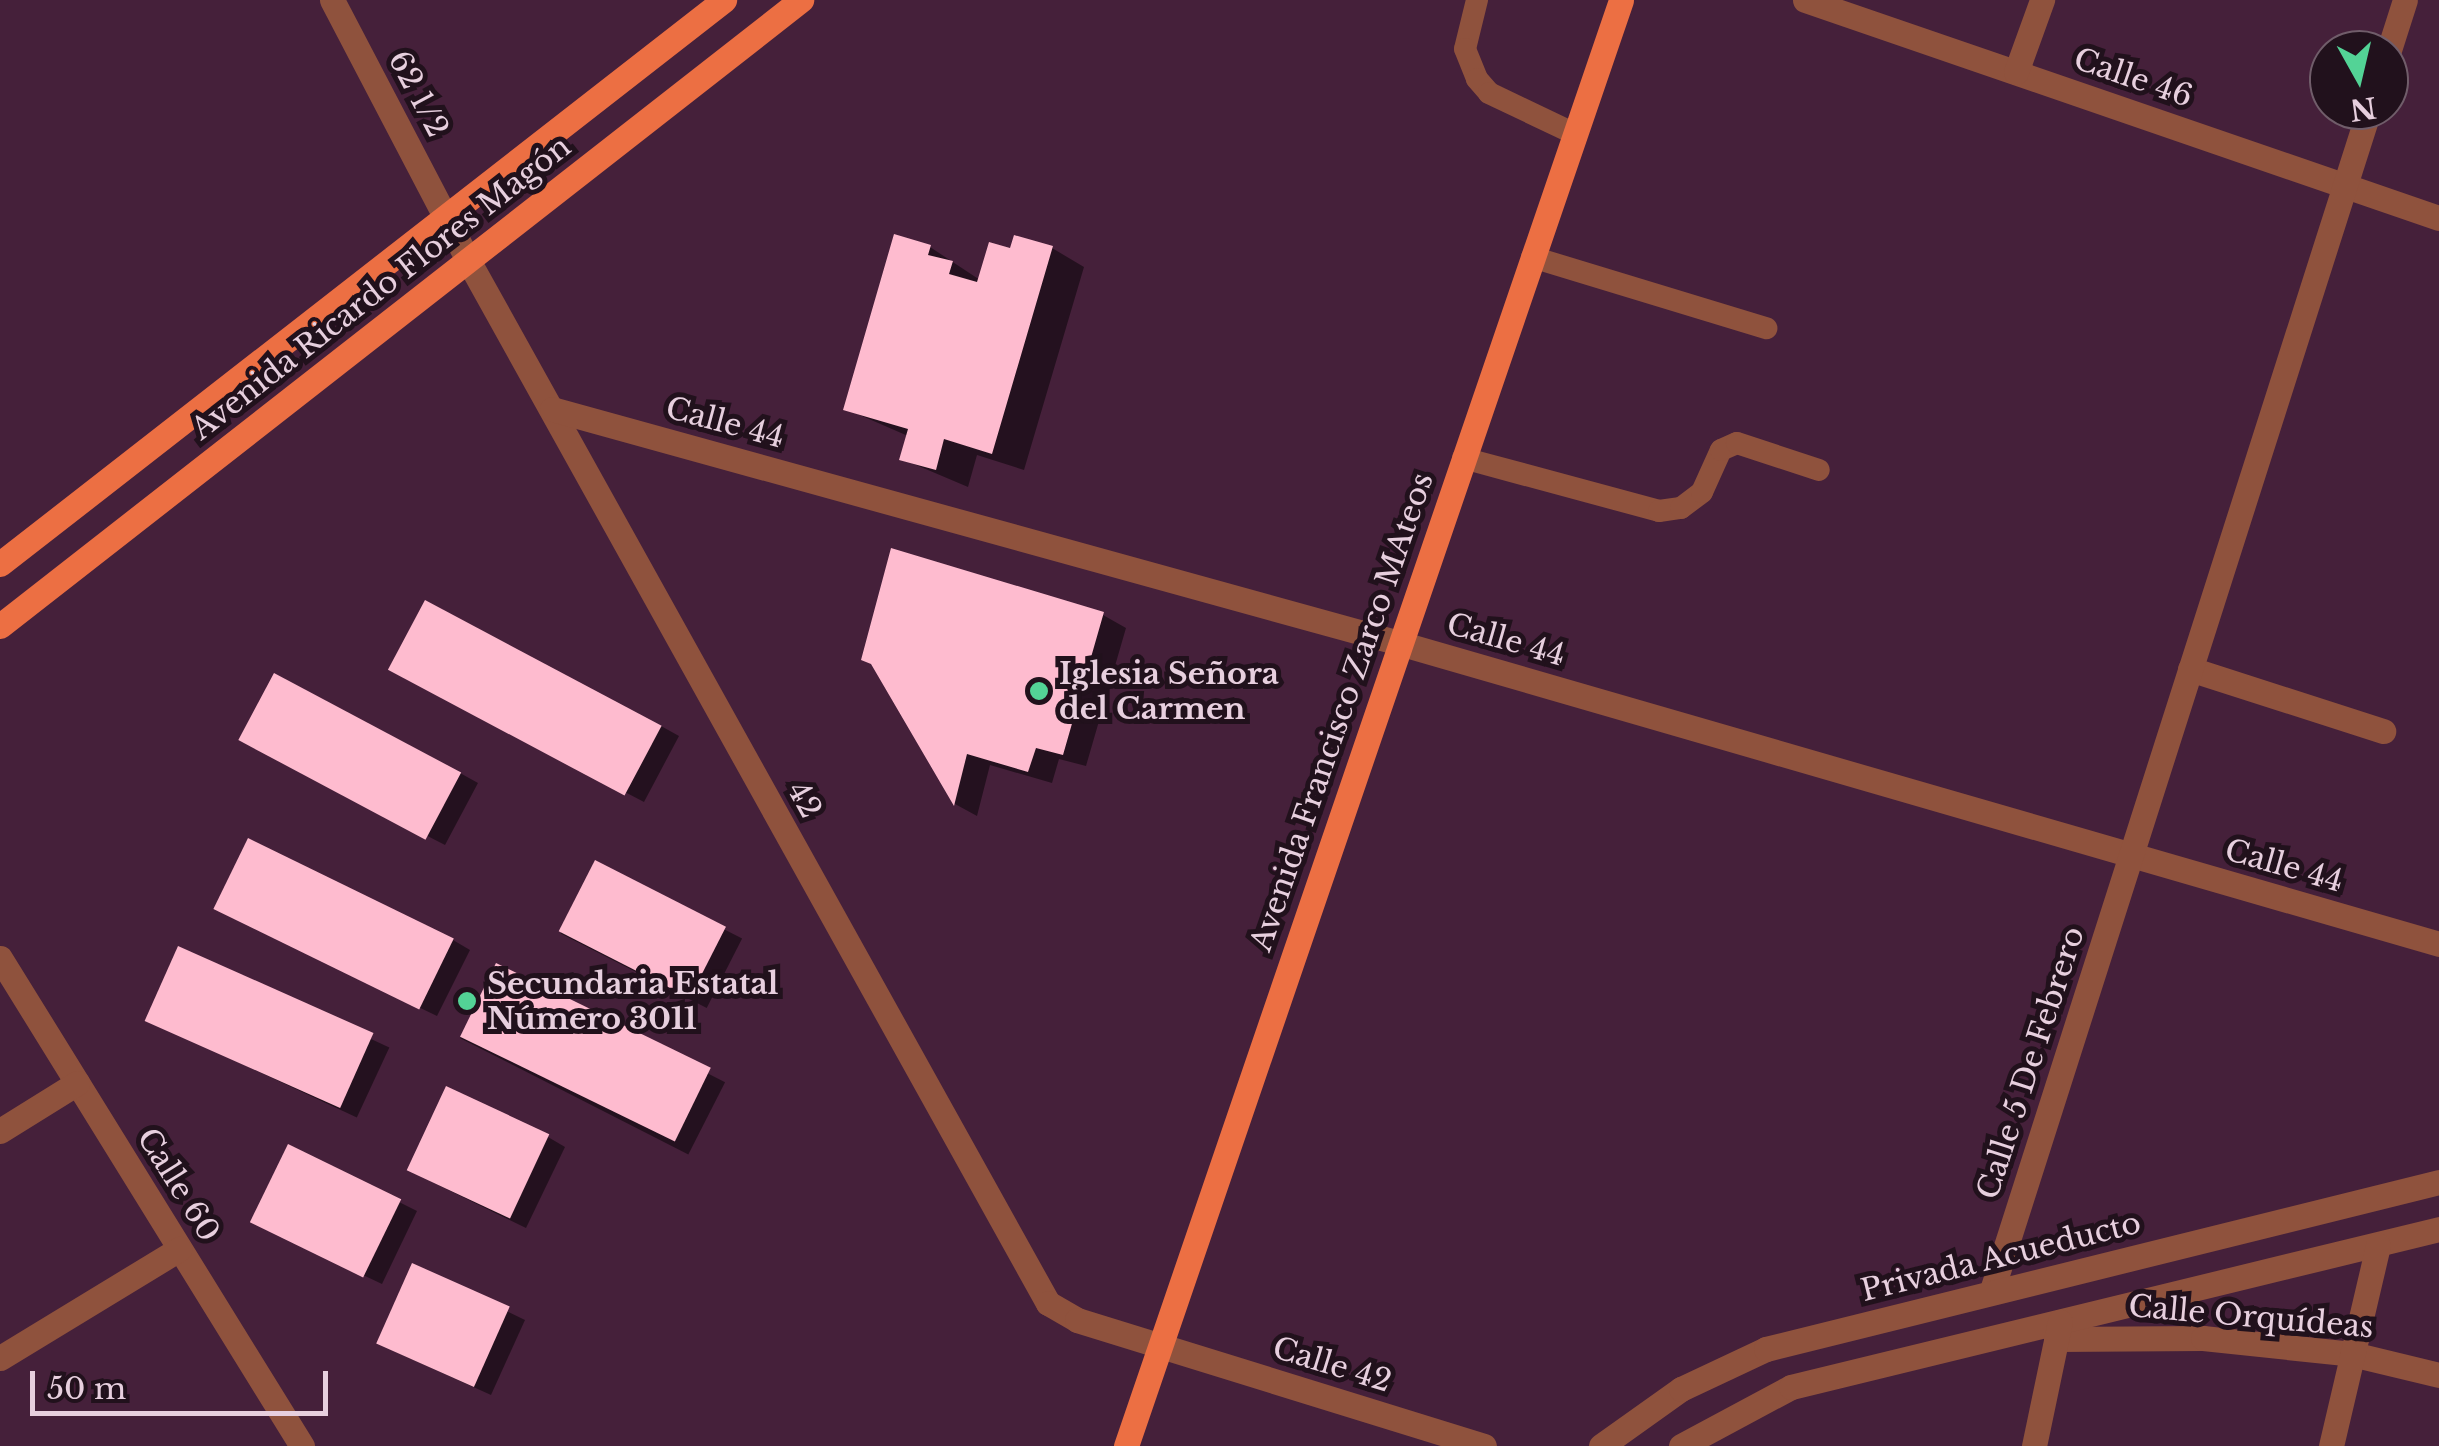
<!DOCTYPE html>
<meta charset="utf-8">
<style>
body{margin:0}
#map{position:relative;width:2439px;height:1446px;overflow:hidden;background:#45203a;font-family:"Libre Baskerville",serif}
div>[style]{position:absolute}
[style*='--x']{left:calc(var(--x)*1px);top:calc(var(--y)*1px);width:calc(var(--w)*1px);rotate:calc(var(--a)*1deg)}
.shadow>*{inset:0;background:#0007;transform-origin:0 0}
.building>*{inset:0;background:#febbcf;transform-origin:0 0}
.lane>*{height:22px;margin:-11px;padding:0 11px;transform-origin:11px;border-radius:11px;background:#8f523d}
.street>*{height:25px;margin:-12.5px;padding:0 12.5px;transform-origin:12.5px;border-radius:12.5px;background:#8f523d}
.primary>*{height:25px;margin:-12.5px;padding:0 12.5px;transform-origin:12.5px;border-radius:12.5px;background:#ec6f43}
.dots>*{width:28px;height:28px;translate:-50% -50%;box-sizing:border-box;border:5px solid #21111c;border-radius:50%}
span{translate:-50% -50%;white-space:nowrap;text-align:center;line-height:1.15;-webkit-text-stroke:10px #21111c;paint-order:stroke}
.street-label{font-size:30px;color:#e7cfde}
.poi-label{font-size:30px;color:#e7cfde;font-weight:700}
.left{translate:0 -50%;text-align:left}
.north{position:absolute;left:2309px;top:30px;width:100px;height:100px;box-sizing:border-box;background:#21111c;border:2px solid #705d6a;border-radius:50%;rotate:172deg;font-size:28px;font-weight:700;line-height:40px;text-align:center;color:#e7cfde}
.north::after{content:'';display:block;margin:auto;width:35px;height:45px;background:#53d396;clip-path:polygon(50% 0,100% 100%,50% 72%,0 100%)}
.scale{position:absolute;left:30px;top:1371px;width:298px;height:45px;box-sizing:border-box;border:5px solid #e7cfde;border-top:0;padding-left:12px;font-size:30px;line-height:35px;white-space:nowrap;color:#e7cfde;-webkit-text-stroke:8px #21111c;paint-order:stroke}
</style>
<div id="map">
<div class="shadow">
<div style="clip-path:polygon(930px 247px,980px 280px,1012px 251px,1052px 248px,1084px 267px,1024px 470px,977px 455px,968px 487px,902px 459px,908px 436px,846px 409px)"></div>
<div style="clip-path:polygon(893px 551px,1103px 615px,1126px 628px,1086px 766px,1059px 759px,1052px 783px,990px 765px,977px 816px,955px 804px,875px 665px)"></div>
<div style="clip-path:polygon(409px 679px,661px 726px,679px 736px,644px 802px)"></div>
<div style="clip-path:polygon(260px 750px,460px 773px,478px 783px,445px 845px)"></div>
<div style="left:596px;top:864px;width:164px;height:78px;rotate:27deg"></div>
<div style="clip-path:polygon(234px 918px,453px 940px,470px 950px,437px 1016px)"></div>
<div style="left:180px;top:950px;width:231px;height:77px;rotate:25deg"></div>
<div style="left:497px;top:966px;width:256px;height:81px;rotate:27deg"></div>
<div style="clip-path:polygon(548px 1137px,565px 1147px,526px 1228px,426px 1179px)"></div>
<div style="clip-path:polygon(289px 1147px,417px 1211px,382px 1284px,270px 1231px)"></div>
<div style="clip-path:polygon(413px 1266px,525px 1320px,491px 1395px,396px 1352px)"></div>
</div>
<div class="building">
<div style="clip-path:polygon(894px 234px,931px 245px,928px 255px,953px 261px,949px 274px,977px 282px,989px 242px,1010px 248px,1014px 235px,1053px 246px,992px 454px,944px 439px,936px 470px,899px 460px,908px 429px,843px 410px)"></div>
<div style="clip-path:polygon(891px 548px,1104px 612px,1063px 755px,1036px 748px,1028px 772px,967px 754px,954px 806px,871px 664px,861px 660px)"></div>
<div style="left:425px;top:600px;width:268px;height:79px;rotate:28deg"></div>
<div style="left:274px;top:673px;width:212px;height:76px;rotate:28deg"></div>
<div style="left:248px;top:838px;width:229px;height:79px;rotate:26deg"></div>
<div style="left:595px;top:860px;width:147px;height:80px;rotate:27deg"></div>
<div style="left:178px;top:946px;width:214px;height:82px;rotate:24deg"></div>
<div style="left:496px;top:963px;width:239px;height:82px;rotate:26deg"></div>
<div style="left:446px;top:1086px;width:114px;height:93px;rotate:25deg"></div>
<div style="left:288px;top:1144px;width:126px;height:87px;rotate:26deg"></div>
<div style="left:412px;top:1263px;width:107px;height:88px;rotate:24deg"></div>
</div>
<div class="lane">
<div style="--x:1477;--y:0;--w:50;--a:103.8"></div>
<div style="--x:1465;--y:49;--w:32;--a:68"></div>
<div style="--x:1477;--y:79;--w:18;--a:49"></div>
<div style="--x:1489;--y:93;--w:95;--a:25.5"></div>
<div style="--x:1532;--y:257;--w:245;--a:16.9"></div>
<div style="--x:1463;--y:458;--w:203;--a:15.1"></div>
<div style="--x:1659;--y:511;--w:22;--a:-8"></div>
<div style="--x:1681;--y:508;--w:26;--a:-37"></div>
<div style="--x:1702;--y:492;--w:46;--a:-65.7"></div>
<div style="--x:1721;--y:450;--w:17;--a:-24"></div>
<div style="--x:1737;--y:443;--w:86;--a:18.2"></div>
</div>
<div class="street">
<div style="--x:332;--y:0;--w:296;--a:62.4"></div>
<div style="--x:469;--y:262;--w:1191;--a:60.92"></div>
<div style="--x:1048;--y:1303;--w:34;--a:30"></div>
<div style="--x:1077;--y:1320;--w:426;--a:17.2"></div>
<div style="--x:1805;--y:0;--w:670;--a:18.98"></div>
<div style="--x:2389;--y:50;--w:52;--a:-72.3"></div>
<div style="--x:2016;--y:72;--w:77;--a:-70.1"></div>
<div style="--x:552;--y:409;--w:879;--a:15.44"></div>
<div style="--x:1399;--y:643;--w:1083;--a:16.14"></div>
<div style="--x:2190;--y:669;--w:203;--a:17.8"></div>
<div style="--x:0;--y:958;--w:574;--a:58.25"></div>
<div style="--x:0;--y:1131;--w:91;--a:-31.9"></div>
<div style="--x:1992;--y:1290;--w:1239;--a:-72.28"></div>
<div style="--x:2056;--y:1339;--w:147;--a:-0.4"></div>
<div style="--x:2203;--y:1338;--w:150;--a:6.1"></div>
<div style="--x:2352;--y:1354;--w:89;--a:13.6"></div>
<div style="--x:0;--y:1358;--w:210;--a:-31.3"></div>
<div style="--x:1601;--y:1446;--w:98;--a:-35.5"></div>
<div style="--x:1681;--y:1389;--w:94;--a:-25.2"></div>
<div style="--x:1766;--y:1349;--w:693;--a:-13.94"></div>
<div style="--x:1681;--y:1446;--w:125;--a:-28.2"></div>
<div style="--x:1791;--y:1387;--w:667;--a:-13.7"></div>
<div style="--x:2034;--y:1446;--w:127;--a:-78.2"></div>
<div style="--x:2331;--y:1446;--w:206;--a:-76.8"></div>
</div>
<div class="primary">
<div style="--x:0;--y:564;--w:918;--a:-37.92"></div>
<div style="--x:0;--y:626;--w:1017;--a:-38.01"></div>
<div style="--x:1126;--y:1446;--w:1528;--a:-71.1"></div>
</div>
<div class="dots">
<div style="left:1039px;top:691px;background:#53d396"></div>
<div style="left:467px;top:1001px;background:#53d396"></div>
</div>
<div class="street-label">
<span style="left:2133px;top:78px;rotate:19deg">Calle 46</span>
<span style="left:418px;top:94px;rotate:62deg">62 1/2</span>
<span style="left:381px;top:288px;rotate:-38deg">Avenida Ricardo Flores Magón</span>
<span style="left:725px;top:423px;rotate:15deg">Calle 44</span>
<span style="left:1506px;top:640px;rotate:16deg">Calle 44</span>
<span style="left:1342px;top:712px;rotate:-71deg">Avenida Francisco Zarco MAteos</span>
<span style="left:804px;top:800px;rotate:61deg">42</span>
<span style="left:2284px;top:866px;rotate:16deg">Calle 44</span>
<span style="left:2031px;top:1063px;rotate:-72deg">Calle 5 De Febrero</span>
<span style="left:178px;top:1185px;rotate:58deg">Calle 60</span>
<span style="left:2001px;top:1257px;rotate:-14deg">Privada Acueducto</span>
<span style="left:2251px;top:1317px;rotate:5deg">Calle Orquídeas</span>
<span style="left:1332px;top:1365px;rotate:17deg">Calle 42</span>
</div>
<div class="poi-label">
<span class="left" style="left:1059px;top:691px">Iglesia Señora<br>del Carmen</span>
<span class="left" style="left:487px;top:1001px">Secundaria Estatal<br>Número 3011</span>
</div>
<div class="north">N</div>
<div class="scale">50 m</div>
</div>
